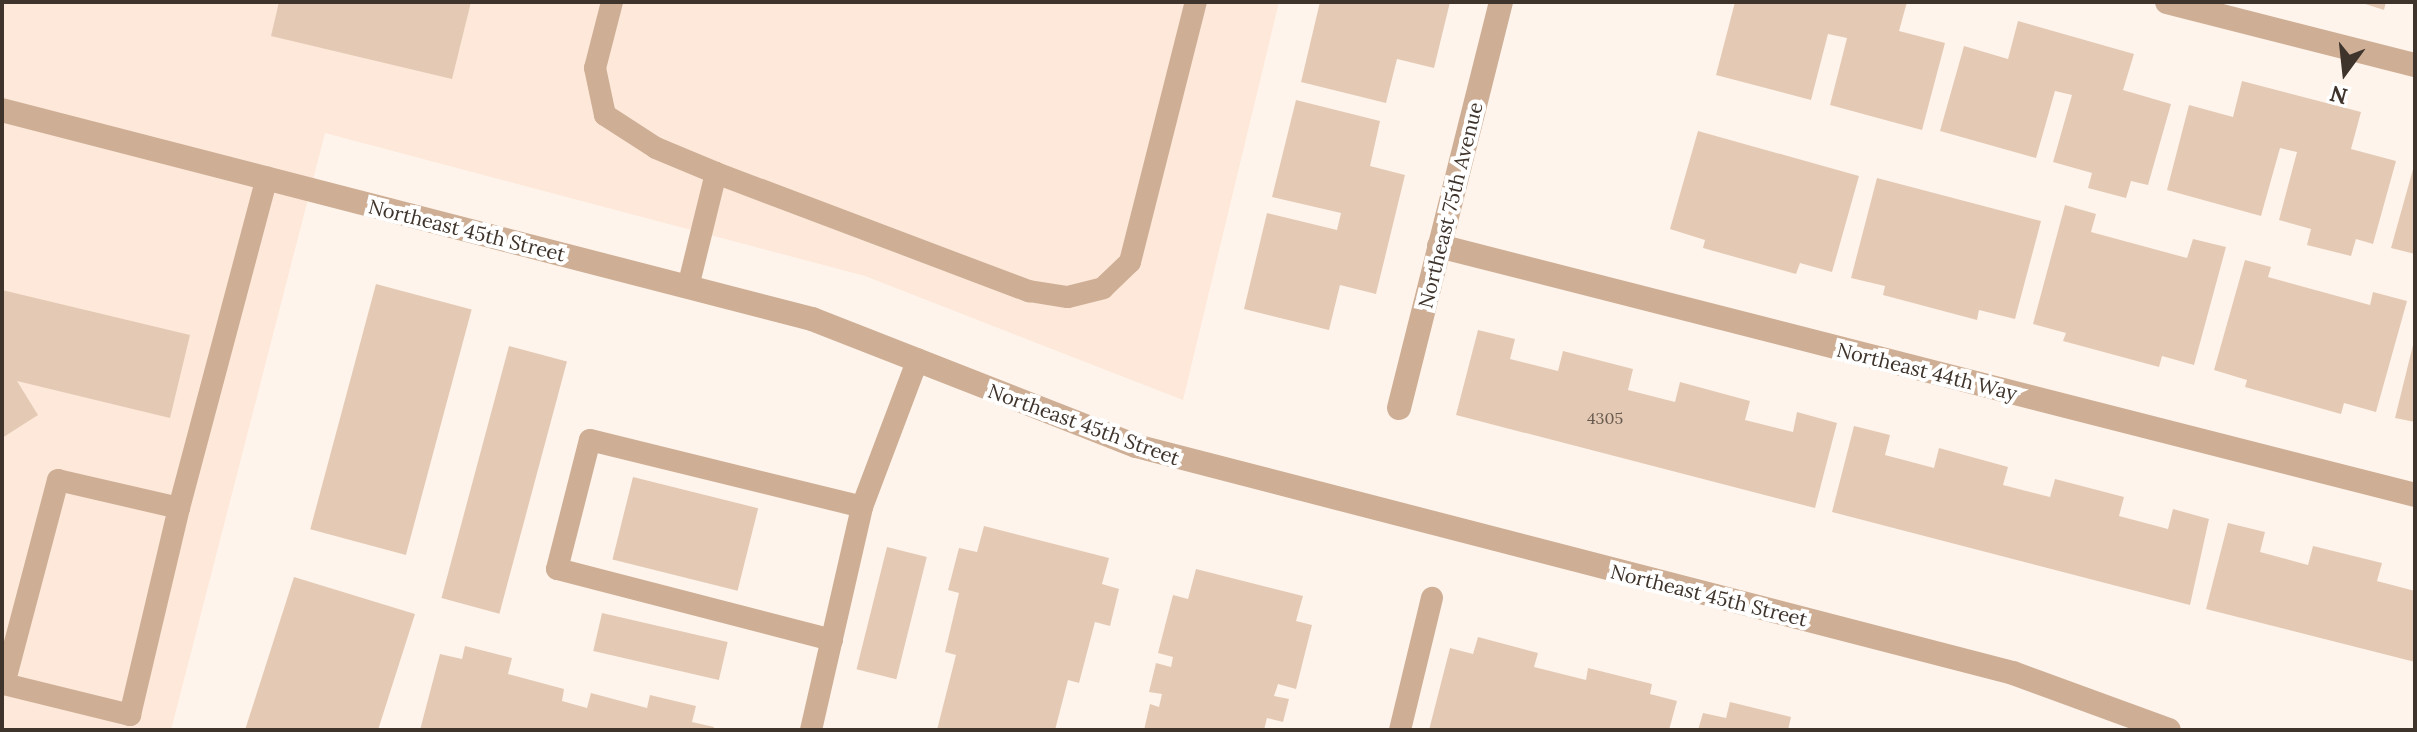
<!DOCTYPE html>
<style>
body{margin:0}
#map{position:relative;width:2417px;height:732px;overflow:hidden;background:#fff4eb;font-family:Lora,serif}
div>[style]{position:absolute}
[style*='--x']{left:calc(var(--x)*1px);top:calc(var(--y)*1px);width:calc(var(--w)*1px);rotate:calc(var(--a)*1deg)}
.built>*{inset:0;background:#fde8d9}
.building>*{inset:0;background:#e4cab5;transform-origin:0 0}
.service>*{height:22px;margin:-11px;padding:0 11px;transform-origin:11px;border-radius:11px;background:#ceaf96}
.minor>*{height:24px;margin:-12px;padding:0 12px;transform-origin:12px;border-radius:12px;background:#ceaf96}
.tertiary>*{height:24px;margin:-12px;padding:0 12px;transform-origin:12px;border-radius:12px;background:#ceaf96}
span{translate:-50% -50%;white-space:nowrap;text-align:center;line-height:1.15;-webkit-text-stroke:8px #fff;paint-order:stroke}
.number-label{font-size:16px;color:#685a4e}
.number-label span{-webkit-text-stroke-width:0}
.street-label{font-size:20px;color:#3f342c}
.frame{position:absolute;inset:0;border:4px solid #3f342c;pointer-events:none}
.north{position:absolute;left:2305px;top:32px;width:80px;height:80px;-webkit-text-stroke:6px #fff;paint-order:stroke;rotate:195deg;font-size:22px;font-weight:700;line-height:32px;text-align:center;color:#3f342c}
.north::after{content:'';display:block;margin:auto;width:28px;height:36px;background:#3f342c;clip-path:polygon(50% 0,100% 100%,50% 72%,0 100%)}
</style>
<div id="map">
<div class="built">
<div style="clip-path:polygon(2px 2px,1279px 2px,1183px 400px,865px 276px,325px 133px,171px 730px,2px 730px)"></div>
</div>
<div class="building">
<div style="clip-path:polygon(279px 2px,471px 2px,452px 79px,271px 36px)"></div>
<div style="clip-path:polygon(1320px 2px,1450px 2px,1434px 68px,1397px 59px,1386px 103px,1301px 82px)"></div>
<div style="clip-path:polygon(1735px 2px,1907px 2px,1899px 31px,1945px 43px,1922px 130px,1830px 105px,1847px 38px,1828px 34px,1811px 100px,1716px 75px)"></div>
<div style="clip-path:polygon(2359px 2px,2386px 2px,2384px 10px)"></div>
<div style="clip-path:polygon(2018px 21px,2134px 54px,2123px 90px,2171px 104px,2148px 185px,2131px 181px,2126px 198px,2088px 188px,2092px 173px,2053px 162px,2072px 95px,2055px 91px,2036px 158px,1940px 131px,1964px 46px,2008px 59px)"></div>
<div style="clip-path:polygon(2242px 81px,2361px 112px,2351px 149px,2396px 161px,2373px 244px,2356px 239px,2351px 256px,2307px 245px,2311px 229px,2279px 220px,2297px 152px,2280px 148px,2261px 216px,2167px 190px,2189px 105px,2233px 117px)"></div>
<div style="clip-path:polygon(1296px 100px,1380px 121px,1370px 166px,1405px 175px,1376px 294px,1340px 285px,1329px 330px,1244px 309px,1267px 213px,1337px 230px,1341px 213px,1272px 197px)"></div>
<div style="clip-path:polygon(1698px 131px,1859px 176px,1832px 272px,1800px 263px,1796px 274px,1703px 248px,1705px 240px,1670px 229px)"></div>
<div style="clip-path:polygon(2415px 162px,2415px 254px,2391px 248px)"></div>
<div style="clip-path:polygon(1877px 178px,2041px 221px,2015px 319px,1979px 310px,1977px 320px,1883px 295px,1885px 286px,1851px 278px)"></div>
<div style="clip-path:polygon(2065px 205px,2096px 214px,2091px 232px,2187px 258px,2193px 239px,2226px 247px,2194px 365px,2162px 356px,2159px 367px,2063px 341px,2066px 333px,2033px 324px)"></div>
<div style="clip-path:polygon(2245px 260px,2271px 267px,2268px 277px,2370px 305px,2373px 292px,2407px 301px,2376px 412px,2344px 403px,2341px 414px,2245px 387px,2247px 380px,2214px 370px)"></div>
<div style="left:376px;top:284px;width:99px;height:254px;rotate:15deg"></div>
<div style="clip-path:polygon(2px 290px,190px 335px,170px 418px,17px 381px,38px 415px,2px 438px)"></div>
<div style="clip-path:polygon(1478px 330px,1515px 339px,1510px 359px,1558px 371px,1563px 351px,1633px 369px,1628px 390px,1675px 402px,1680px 382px,1750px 401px,1745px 420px,1793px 432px,1797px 412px,1837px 423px,1815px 508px,1456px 415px)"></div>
<div style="clip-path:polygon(2414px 341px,2415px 341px,2415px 422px,2395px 418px)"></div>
<div style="left:509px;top:346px;width:60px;height:261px;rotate:15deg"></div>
<div style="clip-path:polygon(1854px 426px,1890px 435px,1885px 455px,1934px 468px,1939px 448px,2008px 467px,2003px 485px,2050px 497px,2055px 479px,2124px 497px,2119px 516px,2168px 529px,2173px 509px,2209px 519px,2190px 605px,1832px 512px)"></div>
<div style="left:633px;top:477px;width:129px;height:85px;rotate:14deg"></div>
<div style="clip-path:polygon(2228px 523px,2265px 532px,2260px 552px,2308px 565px,2313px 546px,2382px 563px,2377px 581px,2415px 591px,2415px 662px,2206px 609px)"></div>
<div style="clip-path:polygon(984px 526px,1109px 558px,1102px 584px,1119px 589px,1110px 626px,1095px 622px,1079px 683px,1068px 680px,1055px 730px,937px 730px,956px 655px,945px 652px,959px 593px,948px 590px,959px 548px,977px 552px)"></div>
<div style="left:887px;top:547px;width:41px;height:126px;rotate:14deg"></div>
<div style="clip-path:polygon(1196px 569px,1303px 596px,1296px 621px,1312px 625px,1296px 689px,1278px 684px,1274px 696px,1289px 699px,1283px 722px,1267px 718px,1264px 730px,1144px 730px,1150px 704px,1159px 707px,1162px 694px,1149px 692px,1156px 663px,1171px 667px,1173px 657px,1158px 653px,1173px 595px,1188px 599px)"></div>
<div style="clip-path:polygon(294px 577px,415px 614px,378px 730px,245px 730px)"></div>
<div style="left:602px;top:613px;width:129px;height:39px;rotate:13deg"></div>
<div style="clip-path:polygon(1478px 637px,1538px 653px,1534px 667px,1586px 680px,1588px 668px,1652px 684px,1650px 694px,1677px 701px,1669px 730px,1429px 730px,1450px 648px,1473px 654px)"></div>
<div style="clip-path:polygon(465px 646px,512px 658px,508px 674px,564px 689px,562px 701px,587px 708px,591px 693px,647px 708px,650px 695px,696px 706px,692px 722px,714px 727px,713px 730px,420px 730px,440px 654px,462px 659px)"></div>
<div style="clip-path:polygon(1730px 702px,1791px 717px,1788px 730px,1698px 730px,1703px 713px,1726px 718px)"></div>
</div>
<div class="service">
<div style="--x:612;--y:2;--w:68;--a:104.4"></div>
<div style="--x:595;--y:68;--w:48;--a:78"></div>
<div style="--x:605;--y:115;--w:61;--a:32.9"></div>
<div style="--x:656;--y:148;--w:65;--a:22.6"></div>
<div style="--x:716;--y:173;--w:117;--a:103.8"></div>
<div style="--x:716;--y:173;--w:335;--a:20.7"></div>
<div style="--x:1029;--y:291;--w:39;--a:9"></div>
<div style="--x:1068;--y:297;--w:36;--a:-14"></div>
<div style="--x:1103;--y:288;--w:37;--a:-44"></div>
<div style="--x:1130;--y:262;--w:268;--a:-75.8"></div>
<div style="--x:179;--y:508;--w:342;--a:-75.1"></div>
<div style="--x:832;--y:640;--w:284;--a:-165.5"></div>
<div style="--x:557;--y:569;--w:133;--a:-75.7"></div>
<div style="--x:590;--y:440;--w:280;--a:13.8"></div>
<div style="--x:2;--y:683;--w:2;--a:27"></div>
<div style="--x:4;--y:684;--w:130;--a:13.8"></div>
<div style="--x:130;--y:715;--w:213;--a:-76.7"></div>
<div style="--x:179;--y:508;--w:124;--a:-167"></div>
<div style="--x:58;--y:480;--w:211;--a:104.8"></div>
<div style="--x:811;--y:730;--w:229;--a:-77.1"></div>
<div style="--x:862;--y:507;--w:158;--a:-69.3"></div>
<div style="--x:1400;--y:730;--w:136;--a:-76.4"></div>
</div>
<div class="minor">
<div style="--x:2167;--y:2;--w:256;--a:14.3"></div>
<div style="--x:1439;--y:246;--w:1007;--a:14.31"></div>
<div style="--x:1399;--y:408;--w:419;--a:-75.9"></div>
</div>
<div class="tertiary">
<div style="--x:2;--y:110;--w:837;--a:14.47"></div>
<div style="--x:812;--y:319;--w:348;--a:21.4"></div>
<div style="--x:1136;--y:446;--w:906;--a:14.51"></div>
<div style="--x:2013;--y:673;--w:166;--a:20.1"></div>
</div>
<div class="number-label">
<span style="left:1605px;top:418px">4305</span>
</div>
<div class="street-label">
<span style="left:1450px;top:205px;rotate:-76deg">Northeast 75th Avenue</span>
<span style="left:467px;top:230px;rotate:14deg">Northeast 45th Street</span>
<span style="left:1927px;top:371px;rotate:14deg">Northeast 44th Way</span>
<span style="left:1084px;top:424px;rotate:20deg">Northeast 45th Street</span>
<span style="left:1709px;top:595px;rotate:14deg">Northeast 45th Street</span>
</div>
<div class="frame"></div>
<div class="north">N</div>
</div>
